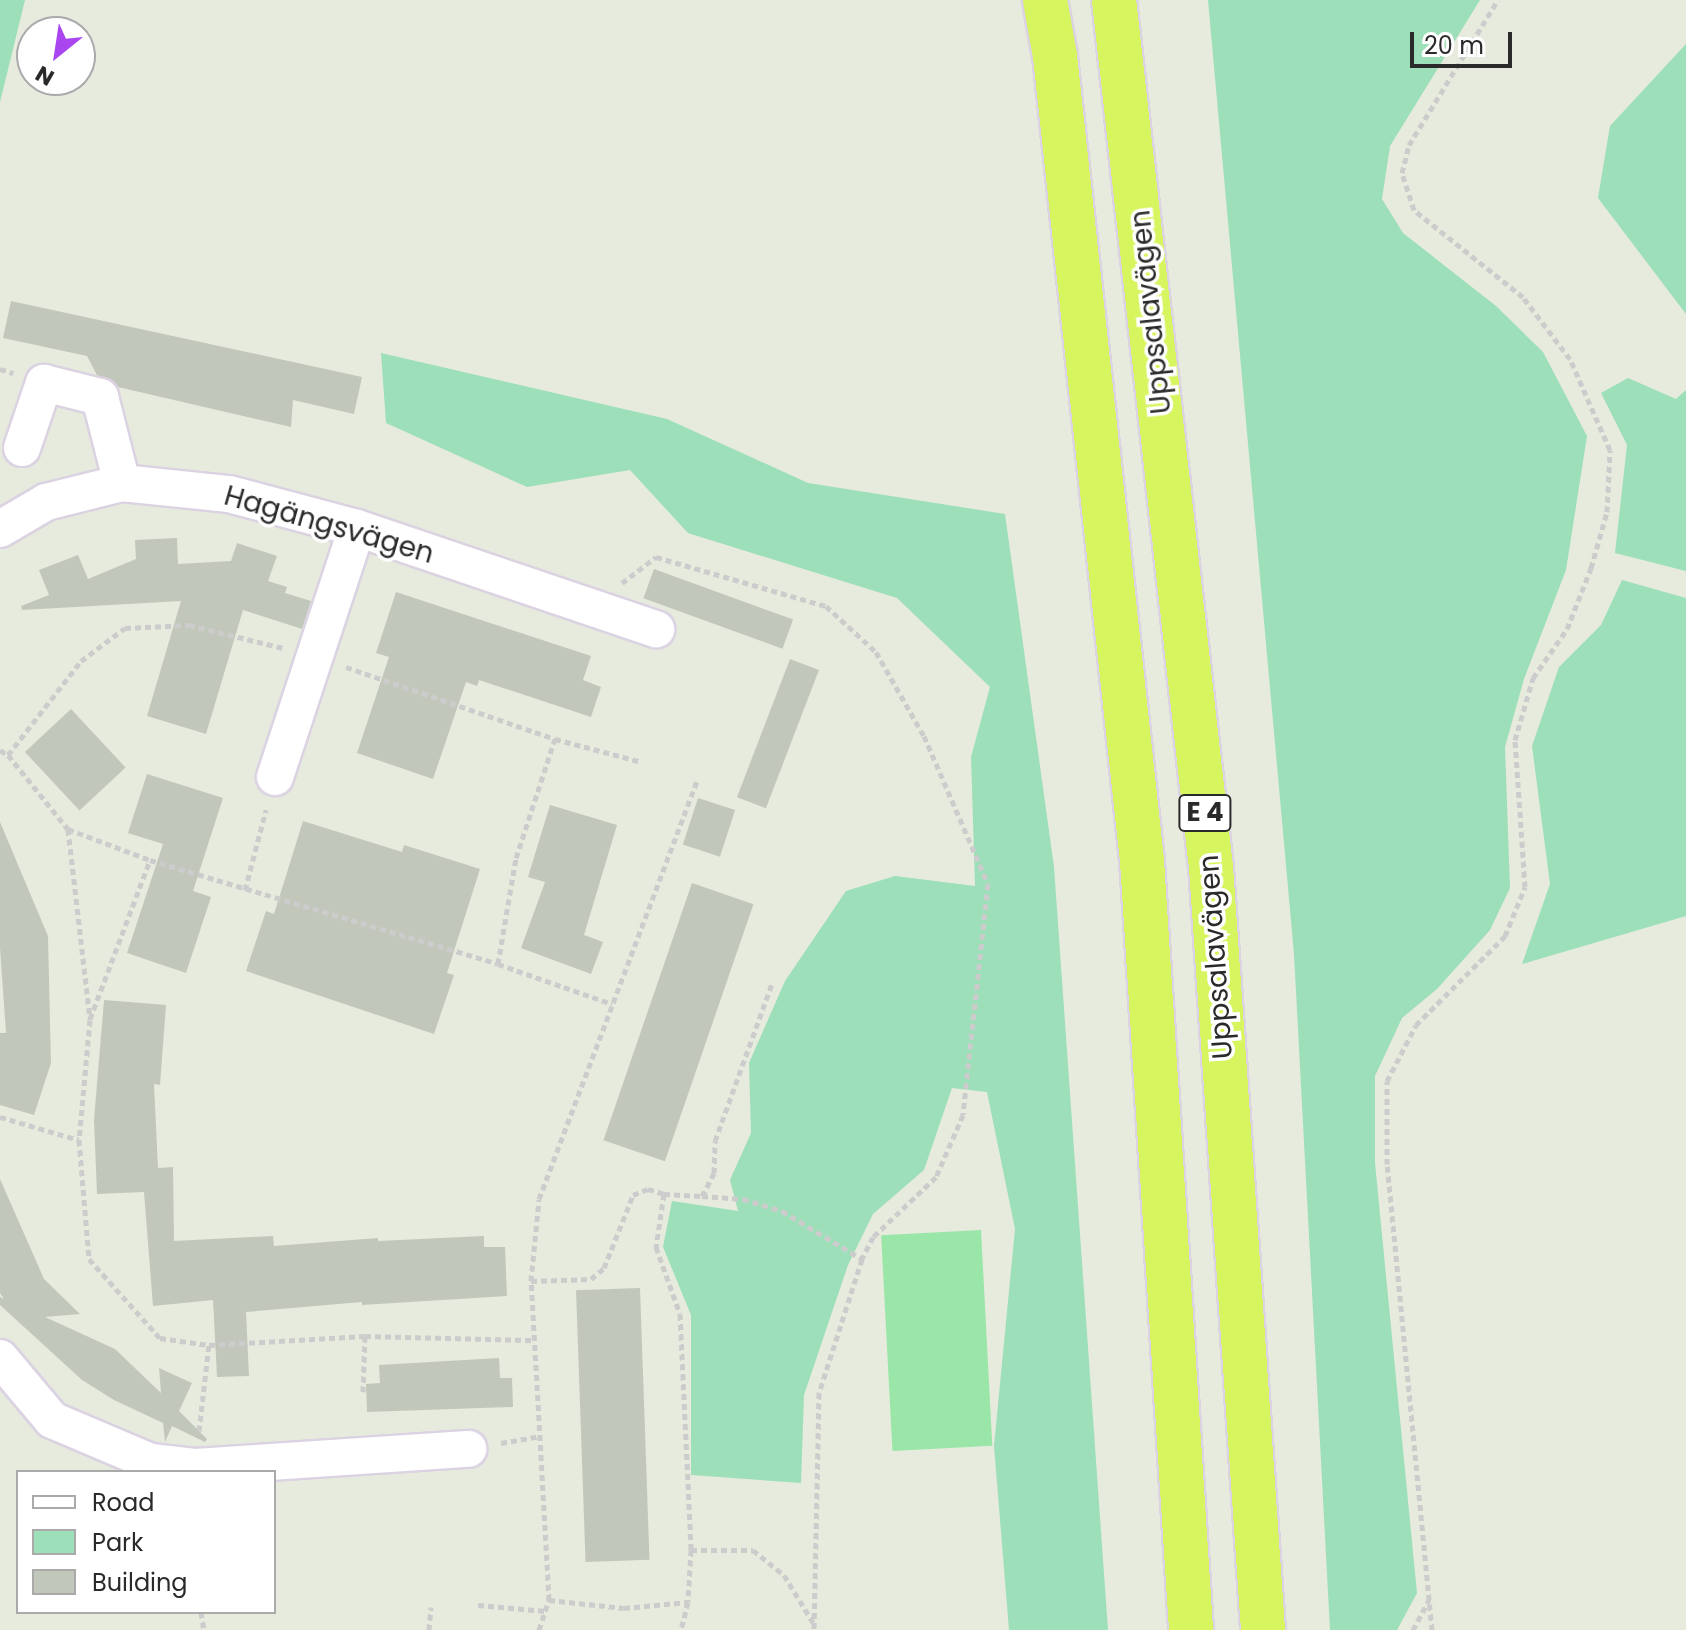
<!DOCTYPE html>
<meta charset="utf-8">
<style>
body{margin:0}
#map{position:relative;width:1686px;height:1630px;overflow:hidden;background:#e6ebdd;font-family:Poppins,sans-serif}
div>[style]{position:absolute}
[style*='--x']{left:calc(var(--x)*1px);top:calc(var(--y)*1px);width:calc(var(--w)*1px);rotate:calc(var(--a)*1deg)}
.green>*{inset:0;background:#9cdfb9}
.pitch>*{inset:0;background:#99e6a8;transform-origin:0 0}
.building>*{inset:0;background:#c2c7bc;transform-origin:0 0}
.path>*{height:5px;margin-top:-2.5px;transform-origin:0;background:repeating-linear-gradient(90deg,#ccc 0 6px,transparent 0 10px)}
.roads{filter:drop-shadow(2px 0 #dbd2e2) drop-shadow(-2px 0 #dbd2e2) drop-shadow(0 2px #dbd2e2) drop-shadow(0 -2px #dbd2e2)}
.minor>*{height:36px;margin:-18px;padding:0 18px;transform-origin:18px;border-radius:18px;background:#fff}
.highway>*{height:44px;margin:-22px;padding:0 22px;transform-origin:22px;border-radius:22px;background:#d6f55e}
span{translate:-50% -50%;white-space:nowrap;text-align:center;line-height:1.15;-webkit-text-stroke:7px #fff;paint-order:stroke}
.shield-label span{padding:2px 6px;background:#fff;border:2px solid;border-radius:6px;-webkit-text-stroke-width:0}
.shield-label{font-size:26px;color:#2a2a2a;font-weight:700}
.street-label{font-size:28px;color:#2a2a2a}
.legend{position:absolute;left:16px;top:1470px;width:260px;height:144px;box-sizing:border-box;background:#fff;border:2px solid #aaa;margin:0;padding:10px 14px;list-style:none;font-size:24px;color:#2a2a2a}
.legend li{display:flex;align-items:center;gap:16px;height:40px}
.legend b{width:40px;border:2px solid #aaa}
.north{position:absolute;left:16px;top:16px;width:80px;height:80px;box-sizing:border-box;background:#fff;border:2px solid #aaa;border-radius:50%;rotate:210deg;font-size:22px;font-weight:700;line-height:32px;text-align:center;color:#2a2a2a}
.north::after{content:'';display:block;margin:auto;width:28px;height:36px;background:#a946f0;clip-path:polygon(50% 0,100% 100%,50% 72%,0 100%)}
.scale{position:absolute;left:1410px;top:32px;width:102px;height:36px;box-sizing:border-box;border:4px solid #2a2a2a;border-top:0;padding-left:10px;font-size:24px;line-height:28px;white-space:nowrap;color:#2a2a2a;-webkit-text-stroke:6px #fff;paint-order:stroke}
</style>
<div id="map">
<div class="green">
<div style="clip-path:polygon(0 0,25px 0,0 102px)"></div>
<div style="clip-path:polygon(1208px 0,1480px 0,1390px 146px,1382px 199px,1403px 233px,1496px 306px,1543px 352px,1587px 436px,1566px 570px,1524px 679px,1505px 747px,1510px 888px,1490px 930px,1437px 989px,1402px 1018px,1375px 1076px,1375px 1163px,1417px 1593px,1397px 1630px,1330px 1630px,1294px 954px)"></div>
<div style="clip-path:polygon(1686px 44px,1686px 314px,1598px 198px,1610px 126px)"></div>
<div style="clip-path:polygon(381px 353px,667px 419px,808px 483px,1005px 514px,1054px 867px,1108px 1630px,1009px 1630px,994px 1446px,1015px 1229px,987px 1092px,952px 1088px,924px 1170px,873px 1214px,848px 1265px,804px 1395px,801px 1483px,691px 1475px,691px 1315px,663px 1247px,672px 1201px,738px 1211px,730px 1180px,751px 1133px,749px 1063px,785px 981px,846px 891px,895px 876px,975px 886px,971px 757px,990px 687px,897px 598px,688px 533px,630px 470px,527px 487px,386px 423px)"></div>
<div style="clip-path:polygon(1628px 378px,1676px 399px,1686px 390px,1686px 571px,1615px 553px,1627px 445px,1601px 393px)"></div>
<div style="clip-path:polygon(1622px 580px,1686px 598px,1686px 916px,1522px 964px,1550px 884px,1532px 746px,1559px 667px,1601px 625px)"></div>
</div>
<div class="pitch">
<div style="left:981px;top:1230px;width:216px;height:100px;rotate:87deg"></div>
</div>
<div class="building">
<div style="clip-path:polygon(11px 301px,362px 377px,354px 414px,293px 400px,291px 427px,118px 387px,114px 382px,97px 375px,87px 356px,3px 338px)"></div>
<div style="clip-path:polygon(177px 538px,178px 564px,231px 561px,237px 543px,277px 556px,268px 581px,287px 587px,285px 593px,311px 601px,302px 629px,243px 610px,206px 734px,147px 716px,181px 601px,22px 610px,21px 606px,49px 595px,39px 570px,78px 555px,88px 579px,136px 559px,135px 540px)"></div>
<div style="left:654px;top:569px;width:148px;height:31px;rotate:20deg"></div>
<div style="clip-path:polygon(396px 592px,591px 656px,583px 680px,601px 687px,591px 717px,479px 680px,477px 686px,466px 682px,433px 779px,357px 753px,389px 657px,376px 653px)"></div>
<div style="left:790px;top:659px;width:31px;height:148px;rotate:21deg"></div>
<div style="left:71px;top:709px;width:80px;height:63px;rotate:47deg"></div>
<div style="clip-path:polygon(147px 774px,223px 798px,193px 891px,211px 897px,186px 973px,127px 953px,163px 844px,128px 833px)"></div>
<div style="left:698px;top:798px;width:39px;height:49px;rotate:18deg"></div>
<div style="clip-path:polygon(550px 805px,617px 825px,584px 935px,603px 942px,591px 974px,521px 948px,545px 882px,528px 877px)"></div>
<div style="clip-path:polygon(303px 821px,402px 852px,404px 845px,480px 869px,447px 973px,454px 975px,434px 1034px,246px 971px,266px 911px,274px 914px)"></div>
<div style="clip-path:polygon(0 822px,48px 936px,51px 1063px,34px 1115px,0 1105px,0 1033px,6px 1033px,0 948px)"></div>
<div style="left:692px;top:883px;width:65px;height:272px;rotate:19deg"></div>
<div style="clip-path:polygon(104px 1000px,166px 1005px,160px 1085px,154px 1084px,158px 1168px,173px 1167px,174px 1241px,273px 1236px,274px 1246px,378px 1238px,378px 1241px,484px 1236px,484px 1247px,505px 1247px,507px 1296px,362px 1305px,362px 1302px,246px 1312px,249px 1376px,217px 1377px,213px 1300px,153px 1306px,144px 1192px,97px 1194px,94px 1120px)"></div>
<div style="clip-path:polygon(0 1179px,44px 1279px,80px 1314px,45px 1317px,115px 1349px,161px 1393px,159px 1368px,192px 1383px,179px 1411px,207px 1439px,205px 1442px,172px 1426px,165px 1442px,163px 1423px,114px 1400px,82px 1380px,0 1305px,0 1297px,4px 1299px,0 1293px)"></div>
<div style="left:640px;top:1288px;width:272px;height:64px;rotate:88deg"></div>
<div style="clip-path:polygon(499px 1358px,500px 1378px,512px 1378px,513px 1407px,367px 1412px,366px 1384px,380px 1383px,379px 1365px)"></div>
</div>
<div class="path">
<div style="--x:0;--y:369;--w:14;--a:17"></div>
<div style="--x:622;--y:583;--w:43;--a:-37.4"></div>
<div style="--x:656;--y:557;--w:177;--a:16.1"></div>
<div style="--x:826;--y:606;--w:68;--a:42.6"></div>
<div style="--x:876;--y:652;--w:97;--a:60.3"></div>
<div style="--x:924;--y:736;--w:161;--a:66.6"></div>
<div style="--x:988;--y:884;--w:232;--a:96.2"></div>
<div style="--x:963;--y:1115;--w:68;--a:113.5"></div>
<div style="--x:936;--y:1177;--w:87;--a:136.4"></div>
<div style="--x:873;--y:1237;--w:25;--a:117"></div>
<div style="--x:862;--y:1259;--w:141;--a:107.8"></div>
<div style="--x:819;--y:1393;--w:237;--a:91.2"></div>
<div style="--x:346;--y:667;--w:221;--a:19"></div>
<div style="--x:555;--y:739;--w:90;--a:14.8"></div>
<div style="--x:0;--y:750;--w:9;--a:32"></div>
<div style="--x:8;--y:755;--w:95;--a:51"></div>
<div style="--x:68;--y:829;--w:88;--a:20.7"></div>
<div style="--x:150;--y:860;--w:363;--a:16.6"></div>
<div style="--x:498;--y:964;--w:121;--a:19.3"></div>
<div style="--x:8;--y:755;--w:119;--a:-52.2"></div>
<div style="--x:81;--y:661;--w:55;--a:-36.9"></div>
<div style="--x:125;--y:628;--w:64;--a:-2.7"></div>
<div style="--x:189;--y:625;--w:97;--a:13.7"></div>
<div style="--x:68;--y:829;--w:192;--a:83.4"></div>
<div style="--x:90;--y:1020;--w:121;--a:95.2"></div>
<div style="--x:79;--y:1140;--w:119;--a:85.2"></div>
<div style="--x:89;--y:1259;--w:106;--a:48.1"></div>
<div style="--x:160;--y:1338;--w:49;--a:8.1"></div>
<div style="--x:209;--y:1345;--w:156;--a:-3.3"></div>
<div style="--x:365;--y:1336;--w:169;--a:1.4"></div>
<div style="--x:245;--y:890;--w:83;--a:-75.3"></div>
<div style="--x:498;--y:964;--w:108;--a:-80.4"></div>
<div style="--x:516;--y:858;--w:125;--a:-71.9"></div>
<div style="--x:90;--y:1019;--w:170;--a:-69.3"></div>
<div style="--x:0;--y:1117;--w:82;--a:16.2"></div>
<div style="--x:664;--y:1194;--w:38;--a:3"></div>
<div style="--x:702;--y:1196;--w:26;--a:-62"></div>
<div style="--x:714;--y:1173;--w:32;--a:-88"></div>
<div style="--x:715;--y:1141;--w:170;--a:-70.1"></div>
<div style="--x:702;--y:1196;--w:41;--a:4.2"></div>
<div style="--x:743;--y:1199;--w:41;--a:17.1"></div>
<div style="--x:782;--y:1211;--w:93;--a:31"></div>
<div style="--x:531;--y:1281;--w:60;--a:-1.9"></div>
<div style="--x:591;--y:1279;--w:17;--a:-40"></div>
<div style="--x:604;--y:1268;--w:79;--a:-68.3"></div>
<div style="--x:633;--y:1195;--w:16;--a:-22"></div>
<div style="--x:648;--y:1189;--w:17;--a:17"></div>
<div style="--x:664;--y:1194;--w:54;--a:98.6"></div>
<div style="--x:656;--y:1247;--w:71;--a:70.3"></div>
<div style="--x:680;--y:1314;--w:236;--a:87.3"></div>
<div style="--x:691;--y:1550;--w:52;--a:93.3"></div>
<div style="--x:688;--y:1602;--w:29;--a:104"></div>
<div style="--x:363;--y:1392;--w:56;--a:-88"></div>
<div style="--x:199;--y:1431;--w:87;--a:-83.4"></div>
<div style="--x:501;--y:1443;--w:39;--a:-10"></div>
<div style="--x:691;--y:1550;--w:62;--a:0"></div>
<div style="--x:753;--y:1550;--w:40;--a:39"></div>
<div style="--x:784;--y:1575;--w:57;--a:58.5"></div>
<div style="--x:549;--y:1600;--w:75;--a:6.1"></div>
<div style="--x:624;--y:1608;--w:64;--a:-5.4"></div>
<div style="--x:478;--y:1605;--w:68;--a:5"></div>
<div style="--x:201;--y:1612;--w:18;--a:81"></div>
<div style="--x:429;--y:1630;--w:23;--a:-85"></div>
<div style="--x:539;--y:1630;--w:32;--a:-72"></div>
<div style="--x:549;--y:1600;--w:320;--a:-93.2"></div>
<div style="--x:531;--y:1281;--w:82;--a:-84.4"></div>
<div style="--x:539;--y:1199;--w:447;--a:-69.3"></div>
<div style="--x:1413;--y:1630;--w:34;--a:-62"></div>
<div style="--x:1432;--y:1630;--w:468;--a:-95.5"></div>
<div style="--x:1387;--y:1164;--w:83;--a:-90"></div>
<div style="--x:1387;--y:1081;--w:63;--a:-62.6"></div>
<div style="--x:1416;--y:1025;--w:126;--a:-45"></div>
<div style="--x:1505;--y:936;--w:53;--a:-67.8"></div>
<div style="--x:1525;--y:887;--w:147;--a:-93.9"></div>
<div style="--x:1515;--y:740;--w:65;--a:-73.8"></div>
<div style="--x:1533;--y:678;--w:60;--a:-55.2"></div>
<div style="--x:1567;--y:629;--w:66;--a:-68.5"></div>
<div style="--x:1591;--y:568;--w:58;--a:-74.1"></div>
<div style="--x:1607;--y:512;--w:62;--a:-87.2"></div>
<div style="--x:1610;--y:450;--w:99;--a:-113.7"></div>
<div style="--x:1570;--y:359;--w:78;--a:-127.2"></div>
<div style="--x:1523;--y:297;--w:139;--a:-141.4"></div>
<div style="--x:1414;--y:210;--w:39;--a:-108"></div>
<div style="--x:1402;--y:173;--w:29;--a:-76"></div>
<div style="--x:1409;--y:145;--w:170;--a:-58.5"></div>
</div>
<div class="roads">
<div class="minor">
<div style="--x:22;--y:448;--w:69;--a:-71.3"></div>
<div style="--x:44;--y:383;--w:58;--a:14"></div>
<div style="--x:100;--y:397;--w:89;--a:75.7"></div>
<div style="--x:0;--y:529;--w:53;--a:-30.4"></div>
<div style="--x:46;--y:502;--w:78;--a:-14"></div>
<div style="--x:122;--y:483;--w:108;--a:5.9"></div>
<div style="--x:229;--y:494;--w:132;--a:14.9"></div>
<div style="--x:357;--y:528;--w:316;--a:18.7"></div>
<div style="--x:275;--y:777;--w:262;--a:-71.8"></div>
<div style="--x:0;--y:1358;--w:81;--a:50"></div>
<div style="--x:52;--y:1420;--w:108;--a:23"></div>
<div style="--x:151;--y:1462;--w:44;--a:6.5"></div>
<div style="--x:195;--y:1467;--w:274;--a:-3.8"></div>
</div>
<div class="highway">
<div style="--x:1045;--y:0;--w:57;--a:79.9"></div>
<div style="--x:1055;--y:56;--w:810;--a:83.83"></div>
<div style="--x:1142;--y:861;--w:771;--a:86.35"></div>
<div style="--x:1114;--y:0;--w:872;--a:83.62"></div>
<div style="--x:1211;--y:867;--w:765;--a:86.1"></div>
</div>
</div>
<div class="shield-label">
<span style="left:1205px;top:813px">E 4</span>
</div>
<div class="street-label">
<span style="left:1151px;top:312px;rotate:-96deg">Uppsalavägen</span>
<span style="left:329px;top:525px;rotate:16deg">Hagängsvägen</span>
<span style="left:1216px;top:957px;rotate:-94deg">Uppsalavägen</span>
</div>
<ul class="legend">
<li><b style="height:10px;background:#fff"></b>Road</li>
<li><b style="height:22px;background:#9cdfb9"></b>Park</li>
<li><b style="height:22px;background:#c2c7bc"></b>Building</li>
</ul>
<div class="north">N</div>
<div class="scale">20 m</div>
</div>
